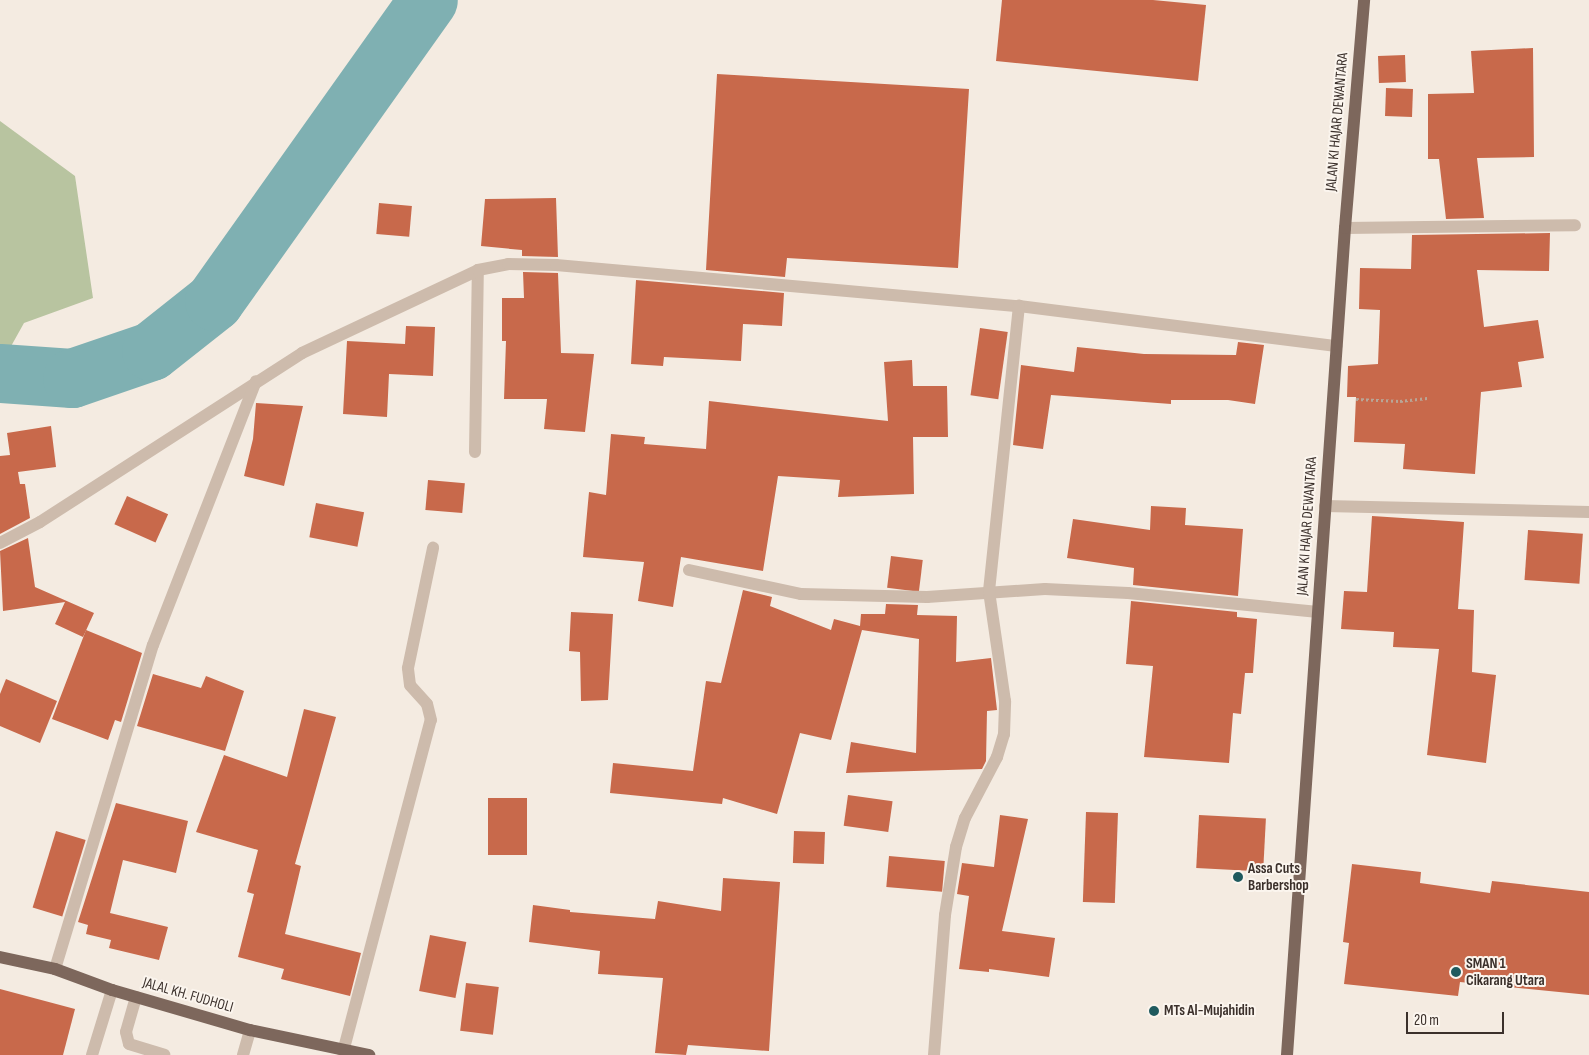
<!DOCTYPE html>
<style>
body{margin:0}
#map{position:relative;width:1589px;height:1055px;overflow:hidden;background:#f4ebe1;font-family:"Sofia Sans Condensed",sans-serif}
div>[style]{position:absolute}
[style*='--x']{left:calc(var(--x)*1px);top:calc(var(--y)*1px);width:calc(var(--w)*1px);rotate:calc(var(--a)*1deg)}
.green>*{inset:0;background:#b8c4a0}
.river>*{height:59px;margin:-29.5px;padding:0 29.5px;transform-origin:29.5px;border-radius:29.5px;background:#7fb0b2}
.building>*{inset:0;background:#c8694b;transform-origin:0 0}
.path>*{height:3px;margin-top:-1.5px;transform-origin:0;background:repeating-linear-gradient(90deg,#b9a596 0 2.5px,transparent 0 5px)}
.minor>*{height:12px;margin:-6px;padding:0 6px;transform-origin:6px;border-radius:6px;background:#cdbbac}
.major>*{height:12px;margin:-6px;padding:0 6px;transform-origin:6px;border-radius:6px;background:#7d675c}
.dots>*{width:14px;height:14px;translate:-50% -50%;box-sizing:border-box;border:2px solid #fbf5ee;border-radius:50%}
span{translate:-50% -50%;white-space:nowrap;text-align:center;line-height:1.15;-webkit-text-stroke:4px #fbf5ee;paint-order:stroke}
.street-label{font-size:15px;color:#3b302b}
.poi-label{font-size:15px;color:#3b302b;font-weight:700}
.left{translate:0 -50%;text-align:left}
.scale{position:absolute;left:1406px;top:1012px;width:98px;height:22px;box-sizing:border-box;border:2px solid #3b302b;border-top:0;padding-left:6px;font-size:15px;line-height:18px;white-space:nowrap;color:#3b302b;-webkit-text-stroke:4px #fbf5ee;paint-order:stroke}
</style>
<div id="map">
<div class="green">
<div style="clip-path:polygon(0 121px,75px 176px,93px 298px,24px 323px,0 366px)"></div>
</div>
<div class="river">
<div style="--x:0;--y:373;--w:72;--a:4"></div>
<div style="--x:72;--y:378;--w:83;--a:-18.9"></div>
<div style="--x:151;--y:351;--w:80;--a:-38.4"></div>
<div style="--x:214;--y:301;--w:369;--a:-54.6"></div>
</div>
<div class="building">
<div style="clip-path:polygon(1002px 0,1153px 0,1206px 5px,1198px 81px,996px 61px)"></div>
<div style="clip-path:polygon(1533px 48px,1534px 157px,1477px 158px,1484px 218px,1446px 219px,1439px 159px,1428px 159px,1428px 94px,1474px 93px,1471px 51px)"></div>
<div style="left:1405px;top:55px;width:27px;height:27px;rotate:88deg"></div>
<div style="clip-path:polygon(717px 74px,969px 89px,958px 268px,787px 258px,785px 277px,706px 270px)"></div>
<div style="left:1386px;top:88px;width:27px;height:28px;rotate:2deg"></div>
<div style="clip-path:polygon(556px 198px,558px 257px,522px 256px,522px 250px,481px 246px,485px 199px)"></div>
<div style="left:379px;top:203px;width:33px;height:31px;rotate:5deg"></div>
<div style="clip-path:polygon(1550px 233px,1549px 271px,1477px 270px,1484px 327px,1538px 320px,1544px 358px,1518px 362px,1522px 387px,1481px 392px,1475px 474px,1403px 469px,1405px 444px,1354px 442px,1356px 397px,1347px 397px,1348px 366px,1378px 364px,1380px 310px,1359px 309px,1360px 268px,1411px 269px,1412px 235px)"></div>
<div style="clip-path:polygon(523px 272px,558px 273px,561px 353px,594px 354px,585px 432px,544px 429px,547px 399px,504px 399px,506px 341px,502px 341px,502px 298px,524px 298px)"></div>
<div style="clip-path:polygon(636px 280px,784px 293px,782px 326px,743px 324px,741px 361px,664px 357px,663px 366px,631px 364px)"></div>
<div style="clip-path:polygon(406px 326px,435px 327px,433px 376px,389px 374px,387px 417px,343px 414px,347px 341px,405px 344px)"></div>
<div style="left:980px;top:328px;width:28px;height:68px;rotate:8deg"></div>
<div style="clip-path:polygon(1238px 342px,1264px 345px,1255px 404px,1228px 400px,1171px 400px,1171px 404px,1051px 395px,1043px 449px,1013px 445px,1021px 365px,1074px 372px,1077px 347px,1144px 354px,1236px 355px)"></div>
<div style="clip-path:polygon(912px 360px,913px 386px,947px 386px,948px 437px,913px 437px,914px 494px,838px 497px,840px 480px,778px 476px,763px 571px,681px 557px,673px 607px,638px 601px,644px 562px,583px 557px,589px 492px,606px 495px,611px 434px,645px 437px,644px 444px,706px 449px,709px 401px,888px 421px,884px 362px)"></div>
<div style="clip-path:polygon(256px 403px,303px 406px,284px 486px,244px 476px,253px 439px)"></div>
<div style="clip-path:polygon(51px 426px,56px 467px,18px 472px,20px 484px,25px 484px,30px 518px,0 534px,0 456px,10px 455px,7px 433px)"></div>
<div style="left:428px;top:480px;width:37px;height:30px;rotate:5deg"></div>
<div style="left:127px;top:496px;width:45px;height:31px;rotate:24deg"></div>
<div style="left:316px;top:503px;width:49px;height:35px;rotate:11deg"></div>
<div style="clip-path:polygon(1151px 506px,1186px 508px,1185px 525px,1243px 529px,1238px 596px,1133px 585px,1134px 568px,1067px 558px,1073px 519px,1150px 530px)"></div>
<div style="clip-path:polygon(1372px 516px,1464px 522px,1458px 609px,1474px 610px,1472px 672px,1496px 675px,1486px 763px,1427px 755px,1439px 649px,1393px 647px,1394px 632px,1341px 629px,1344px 591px,1367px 592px)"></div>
<div style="left:1528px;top:530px;width:55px;height:50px;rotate:4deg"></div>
<div style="clip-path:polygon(28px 538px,35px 587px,94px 613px,83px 637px,55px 624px,65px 602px,3px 611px,0 551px)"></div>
<div style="left:891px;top:556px;width:32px;height:32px;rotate:7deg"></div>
<div style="clip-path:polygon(743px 590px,772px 597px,770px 606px,831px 630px,834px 619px,860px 626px,861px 614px,885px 614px,886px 604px,918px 605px,917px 615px,957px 616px,956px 662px,991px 658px,997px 710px,987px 711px,986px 761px,982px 769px,846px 773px,851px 742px,916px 753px,919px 639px,862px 630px,831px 740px,800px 733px,777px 814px,723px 798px,722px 804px,610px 793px,613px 763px,693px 771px,706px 681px,721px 683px)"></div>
<div style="clip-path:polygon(1131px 601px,1237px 612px,1237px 617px,1257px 619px,1253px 673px,1245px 673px,1241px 714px,1233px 713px,1229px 763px,1144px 757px,1153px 666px,1126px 664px)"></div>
<div style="clip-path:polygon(571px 612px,613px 614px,608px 700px,581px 701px,580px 652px,569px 651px)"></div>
<div style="clip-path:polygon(86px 630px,142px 653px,121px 722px,115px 720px,108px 740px,52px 719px)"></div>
<div style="clip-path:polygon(153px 674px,201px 688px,206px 676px,244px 691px,225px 751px,137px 726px)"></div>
<div style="clip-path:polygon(6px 679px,57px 701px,40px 743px,0 726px,0 694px)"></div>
<div style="clip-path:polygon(304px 709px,336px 717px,295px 864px,301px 866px,285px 934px,361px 953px,350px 996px,281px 979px,284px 969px,238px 957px,254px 894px,247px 892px,258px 850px,196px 832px,224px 755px,287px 777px)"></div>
<div style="left:848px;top:795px;width:45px;height:31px;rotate:8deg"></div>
<div style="left:488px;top:798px;width:39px;height:57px"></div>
<div style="clip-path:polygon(116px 803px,188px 821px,176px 873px,123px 860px,110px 913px,168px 927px,159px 960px,109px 948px,111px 940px,86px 934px,88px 925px,78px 922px)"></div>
<div style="left:1086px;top:812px;width:32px;height:90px;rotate:2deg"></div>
<div style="clip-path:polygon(1000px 815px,1028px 819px,1002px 931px,1055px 938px,1049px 977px,989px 969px,989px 972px,959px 969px,969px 896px,957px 894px,962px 863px,994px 867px)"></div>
<div style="left:1199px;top:815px;width:67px;height:53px;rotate:3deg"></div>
<div style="left:56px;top:831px;width:31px;height:80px;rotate:17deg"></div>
<div style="left:794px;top:831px;width:31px;height:32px;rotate:2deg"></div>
<div style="left:889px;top:856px;width:56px;height:31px;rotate:5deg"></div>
<div style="clip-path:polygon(1352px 864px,1421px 872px,1420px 883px,1490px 893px,1492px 881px,1589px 892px,1589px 995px,1460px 982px,1458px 996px,1344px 984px,1349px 943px,1343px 942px)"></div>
<div style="clip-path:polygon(723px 878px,780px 882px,769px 1051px,688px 1045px,686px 1055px,655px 1053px,663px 978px,598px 974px,600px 951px,529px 942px,533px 905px,570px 910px,570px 912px,655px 919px,658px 901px,721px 911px)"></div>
<div style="left:430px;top:935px;width:37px;height:57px;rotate:11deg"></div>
<div style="left:466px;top:983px;width:33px;height:48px;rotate:7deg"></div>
<div style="clip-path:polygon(0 989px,75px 1009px,63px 1055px,0 1055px)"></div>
</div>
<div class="path">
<div style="--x:1356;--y:399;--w:44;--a:2.6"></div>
<div style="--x:1400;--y:401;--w:30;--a:-6"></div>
</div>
<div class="minor">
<div style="--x:1345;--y:228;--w:230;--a:-0.7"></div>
<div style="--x:475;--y:452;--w:182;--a:-89.1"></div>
<div style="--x:1325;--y:506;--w:264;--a:1.3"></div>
<div style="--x:0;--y:543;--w:45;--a:-27.7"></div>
<div style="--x:40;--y:522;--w:312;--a:-32.8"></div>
<div style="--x:302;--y:353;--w:195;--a:-25.2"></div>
<div style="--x:478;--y:270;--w:31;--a:-11"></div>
<div style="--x:508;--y:264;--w:48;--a:1.2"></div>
<div style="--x:556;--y:265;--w:465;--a:5.1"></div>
<div style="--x:1019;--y:306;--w:320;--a:7.2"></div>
<div style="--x:689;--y:570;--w:115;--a:12.1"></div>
<div style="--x:801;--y:594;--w:126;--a:1.4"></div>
<div style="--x:927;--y:597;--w:118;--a:-3.9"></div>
<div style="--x:1045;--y:589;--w:83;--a:2.8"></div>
<div style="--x:1128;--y:593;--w:191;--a:5.7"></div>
<div style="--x:55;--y:969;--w:338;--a:-73.2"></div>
<div style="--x:153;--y:645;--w:283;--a:-68.7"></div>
<div style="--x:136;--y:997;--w:36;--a:106"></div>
<div style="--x:126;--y:1032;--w:12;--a:76"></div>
<div style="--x:129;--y:1044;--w:37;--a:17"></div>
<div style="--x:343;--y:1052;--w:343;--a:-75.2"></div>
<div style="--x:431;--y:720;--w:16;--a:-104"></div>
<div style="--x:427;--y:704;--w:25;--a:-132"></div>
<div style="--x:410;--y:685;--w:17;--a:-97"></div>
<div style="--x:408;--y:668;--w:123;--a:-78.2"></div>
<div style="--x:92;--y:1055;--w:68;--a:-72.9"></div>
<div style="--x:243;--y:1055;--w:26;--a:-74"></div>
<div style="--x:934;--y:1055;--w:140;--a:-85.5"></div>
<div style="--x:945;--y:915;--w:69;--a:-80.8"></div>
<div style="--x:956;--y:847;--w:30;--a:-73"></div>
<div style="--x:965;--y:818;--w:69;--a:-62.3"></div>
<div style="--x:997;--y:757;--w:24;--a:-73"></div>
<div style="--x:1004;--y:734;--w:33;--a:-88"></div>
<div style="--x:1005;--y:701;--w:111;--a:-98.3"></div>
<div style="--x:989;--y:591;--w:287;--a:-84"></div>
</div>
<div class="major">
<div style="--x:0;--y:957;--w:56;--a:12.3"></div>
<div style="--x:55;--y:969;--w:61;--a:20.2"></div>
<div style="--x:112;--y:990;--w:144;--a:16.2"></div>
<div style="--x:250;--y:1030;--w:122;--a:11.9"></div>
<div style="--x:1287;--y:1055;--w:829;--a:-85.99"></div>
<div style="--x:1345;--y:228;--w:229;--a:-85.2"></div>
</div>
<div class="dots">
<div style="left:1238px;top:877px;background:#1f5a5e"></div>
<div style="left:1456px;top:972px;background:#1f5a5e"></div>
<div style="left:1154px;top:1011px;background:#1f5a5e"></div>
</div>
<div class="street-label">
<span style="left:1337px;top:122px;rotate:-85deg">JALAN KI HAJAR DEWANTARA</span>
<span style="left:1307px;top:526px;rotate:-86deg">JALAN KI HAJAR DEWANTARA</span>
<span style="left:188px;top:995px;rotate:16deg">JALAL KH. FUDHOLI</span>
</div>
<div class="poi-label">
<span class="left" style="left:1248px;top:877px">Assa Cuts<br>Barbershop</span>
<span class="left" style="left:1466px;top:972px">SMAN 1<br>Cikarang Utara</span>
<span class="left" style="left:1164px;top:1011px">MTs Al-Mujahidin</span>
</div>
<div class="scale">20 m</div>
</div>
